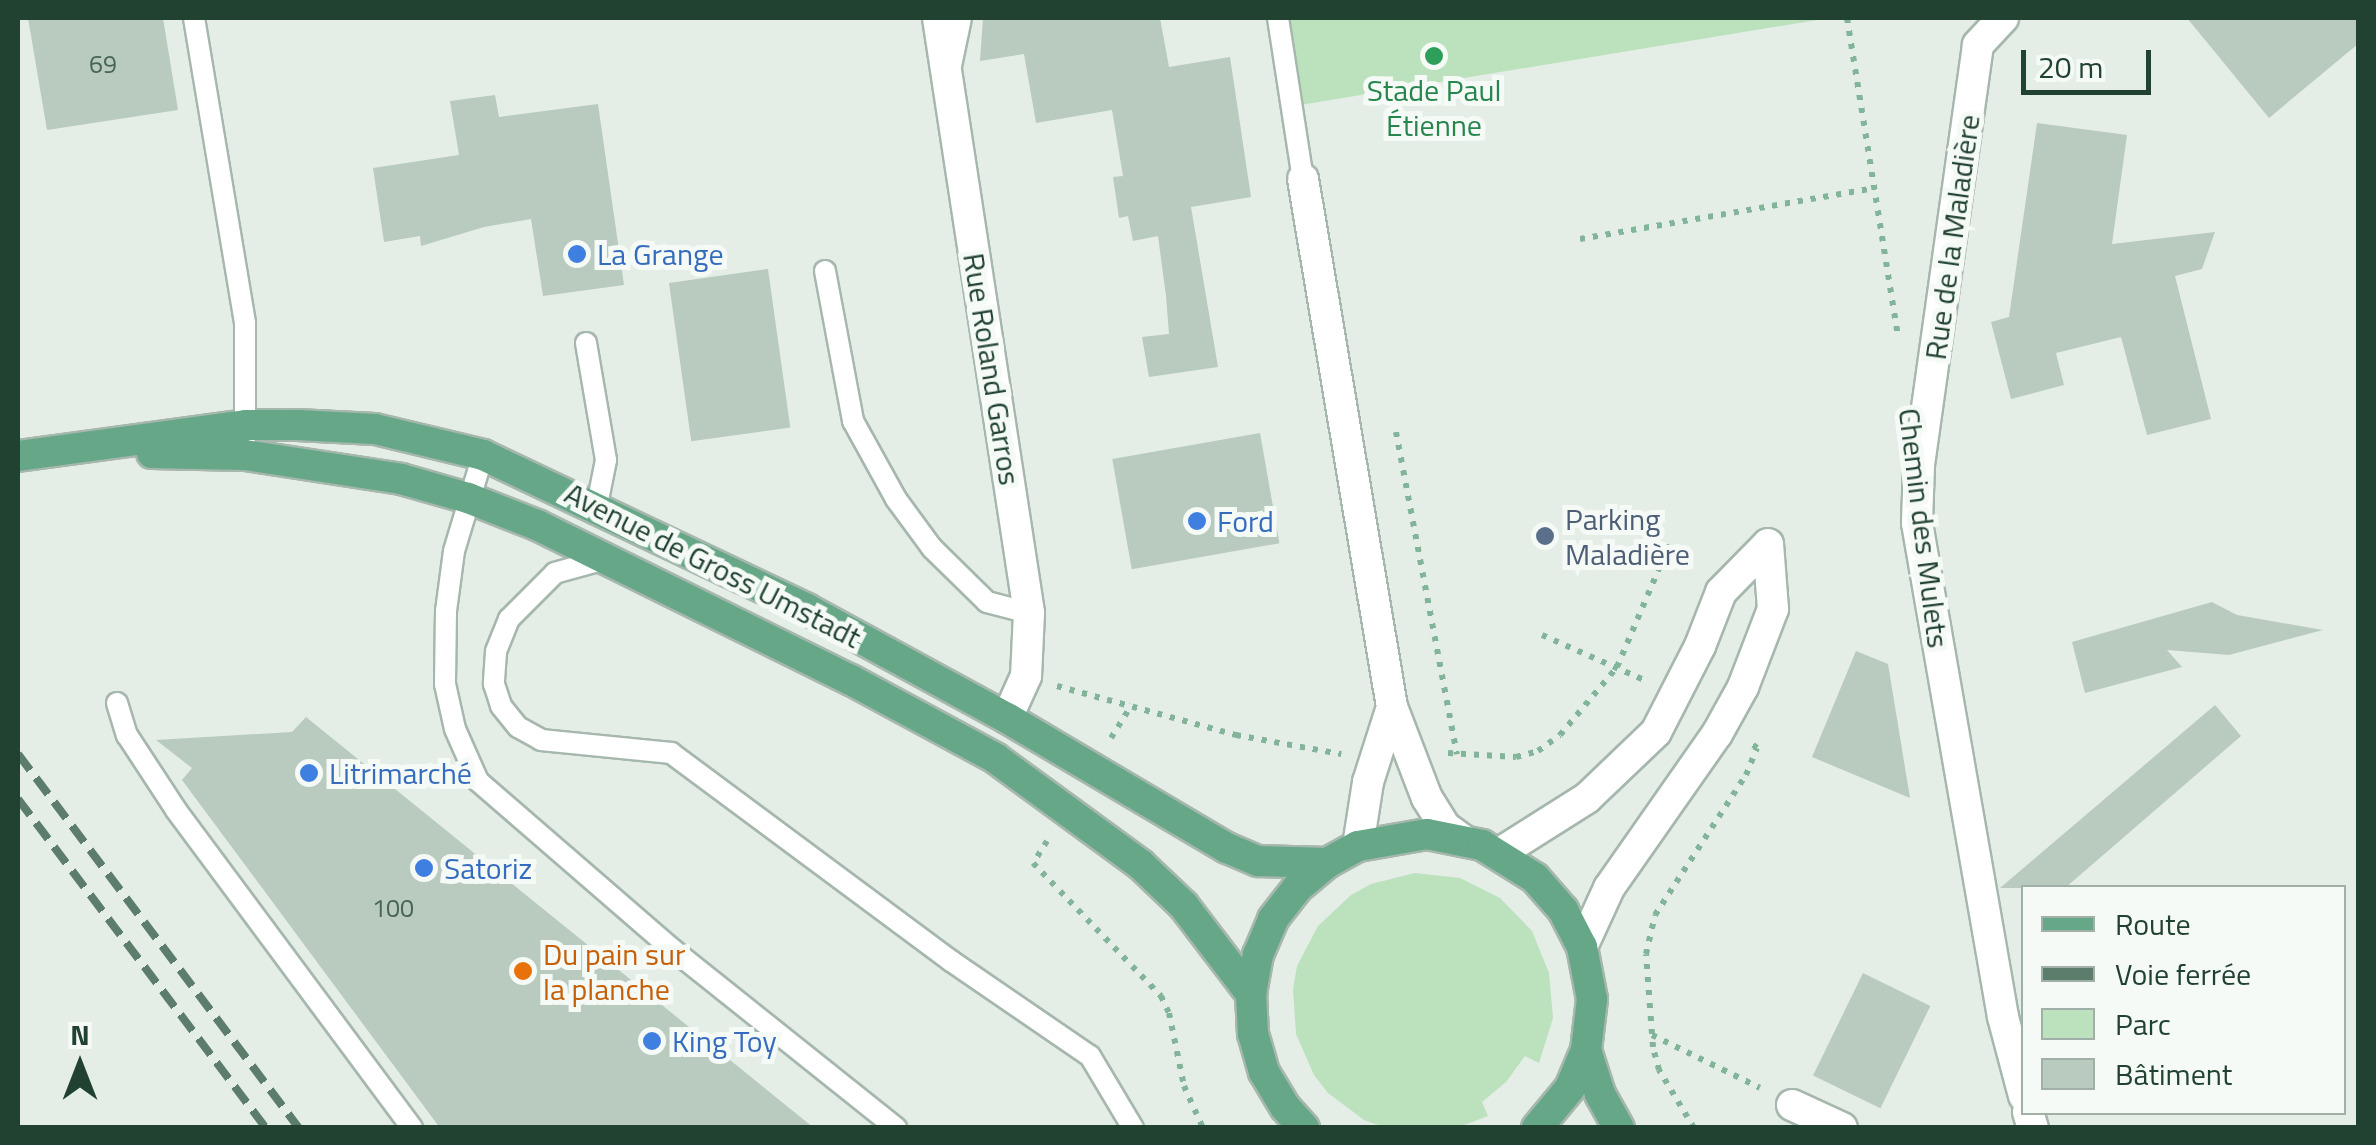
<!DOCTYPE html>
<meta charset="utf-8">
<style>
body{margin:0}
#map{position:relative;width:2376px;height:1145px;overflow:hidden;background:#e4eee7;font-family:"Titillium Web",sans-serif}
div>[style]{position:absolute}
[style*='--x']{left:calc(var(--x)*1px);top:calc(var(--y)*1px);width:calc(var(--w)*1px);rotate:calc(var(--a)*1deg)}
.green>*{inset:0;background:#bbe1bd}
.building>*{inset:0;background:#b9cabf;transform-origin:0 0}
.path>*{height:6px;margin-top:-3px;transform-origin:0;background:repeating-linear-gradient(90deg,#82b499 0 5px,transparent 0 13px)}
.roads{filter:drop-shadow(2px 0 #a6b7ad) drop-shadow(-2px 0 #a6b7ad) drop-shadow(0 2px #a6b7ad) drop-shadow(0 -2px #a6b7ad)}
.service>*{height:20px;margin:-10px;padding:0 10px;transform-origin:10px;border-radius:10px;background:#fff}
.minor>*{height:30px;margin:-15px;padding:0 15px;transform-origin:15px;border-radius:15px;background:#fff}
.primary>*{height:30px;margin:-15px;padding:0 15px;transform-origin:15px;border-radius:15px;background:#65a787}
.rail>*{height:8px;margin-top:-4px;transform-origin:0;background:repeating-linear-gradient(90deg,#5c7d6c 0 20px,transparent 0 30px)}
.dots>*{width:28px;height:28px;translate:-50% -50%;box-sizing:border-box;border:5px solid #f5faf6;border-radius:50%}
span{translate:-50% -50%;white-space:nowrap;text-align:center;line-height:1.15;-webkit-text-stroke:10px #f5faf6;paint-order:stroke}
.number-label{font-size:25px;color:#476454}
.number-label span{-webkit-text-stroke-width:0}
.leisure-label{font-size:30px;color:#27864d}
.street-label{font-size:30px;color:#214231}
.shop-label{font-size:30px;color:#366cbe}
.left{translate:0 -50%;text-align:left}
.service-label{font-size:30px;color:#4e5e75}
.food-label{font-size:30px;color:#c56008}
.frame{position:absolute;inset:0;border:20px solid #214231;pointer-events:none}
.legend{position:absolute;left:2021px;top:885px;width:325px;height:230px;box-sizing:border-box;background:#f5faf6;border:2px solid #a0b0a7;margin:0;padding:12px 18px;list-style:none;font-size:30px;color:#214231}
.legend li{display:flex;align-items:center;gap:20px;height:50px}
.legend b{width:50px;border:2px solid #a0b0a7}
.north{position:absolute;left:30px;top:1015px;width:100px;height:100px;-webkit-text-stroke:8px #f5faf6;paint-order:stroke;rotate:0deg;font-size:28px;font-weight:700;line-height:40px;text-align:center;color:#214231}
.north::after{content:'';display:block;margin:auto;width:35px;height:45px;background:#214231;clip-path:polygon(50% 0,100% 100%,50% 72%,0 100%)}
.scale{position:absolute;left:2021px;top:50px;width:130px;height:45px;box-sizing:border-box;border:5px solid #214231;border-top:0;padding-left:12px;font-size:30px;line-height:35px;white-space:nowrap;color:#214231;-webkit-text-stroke:8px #f5faf6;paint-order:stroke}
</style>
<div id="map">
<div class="green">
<div style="clip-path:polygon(1269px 18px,1829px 18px,1282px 108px)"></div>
<div style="clip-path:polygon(1415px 873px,1460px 878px,1500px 898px,1532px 931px,1549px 973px,1553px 1018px,1539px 1063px,1525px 1056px,1506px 1082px,1482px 1102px,1488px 1116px,1459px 1127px,1384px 1127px,1364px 1120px,1328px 1093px,1314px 1075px,1296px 1034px,1293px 989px,1297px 966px,1318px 926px,1351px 895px,1371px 884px)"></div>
</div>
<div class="building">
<div style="clip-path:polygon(28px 18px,163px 18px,178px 110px,47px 130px)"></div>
<div style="clip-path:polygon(983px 18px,1160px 18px,1169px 67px,1230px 57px,1251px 197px,1191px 207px,1218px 367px,1149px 377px,1142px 337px,1169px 334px,1166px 296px,1158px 236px,1133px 241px,1128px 216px,1119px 218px,1113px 177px,1123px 176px,1112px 110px,1036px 123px,1024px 54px,980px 61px)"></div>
<div style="clip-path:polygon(2187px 18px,2358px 18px,2358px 44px,2269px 118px)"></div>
<div style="clip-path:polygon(495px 95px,499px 117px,598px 104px,624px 285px,543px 296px,531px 219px,484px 227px,421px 246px,420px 236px,384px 242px,373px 168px,459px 155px,450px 101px)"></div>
<div style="clip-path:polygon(2037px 123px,2127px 135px,2112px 244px,2215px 232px,2202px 269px,2175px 276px,2211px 419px,2147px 435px,2121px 337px,2056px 353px,2064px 385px,2011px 399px,1991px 322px,2009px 317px)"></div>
<div style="left:768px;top:269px;width:160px;height:100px;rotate:82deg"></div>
<div style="left:1260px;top:433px;width:112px;height:150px;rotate:80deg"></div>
<div style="clip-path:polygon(2212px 602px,2237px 615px,2323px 630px,2229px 655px,2167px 650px,2182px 667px,2085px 693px,2072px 642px)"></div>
<div style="clip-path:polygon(1856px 651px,1888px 664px,1910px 798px,1812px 757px)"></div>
<div style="clip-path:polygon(2215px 705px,2241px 736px,2065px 888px,2000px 888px)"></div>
<div style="clip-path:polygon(306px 717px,814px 1128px,440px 1128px,182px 780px,192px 768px,156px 740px,292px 732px)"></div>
<div style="left:1863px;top:973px;width:75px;height:114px;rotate:26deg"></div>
</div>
<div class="path">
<div style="--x:1847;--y:18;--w:323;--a:80.9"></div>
<div style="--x:1580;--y:239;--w:298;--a:-9.8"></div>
<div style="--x:1396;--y:432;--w:328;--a:79.3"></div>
<div style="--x:1542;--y:635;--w:111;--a:23.8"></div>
<div style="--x:1057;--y:686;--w:186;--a:15.3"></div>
<div style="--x:1236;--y:735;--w:107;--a:10.3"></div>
<div style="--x:1111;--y:738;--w:39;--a:-58"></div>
<div style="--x:1448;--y:753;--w:68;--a:3.4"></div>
<div style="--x:1516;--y:757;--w:23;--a:-15"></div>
<div style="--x:1538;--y:751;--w:27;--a:-36"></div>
<div style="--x:1560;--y:735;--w:89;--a:-50"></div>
<div style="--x:1617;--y:667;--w:133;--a:-66.9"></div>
<div style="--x:1047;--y:841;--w:26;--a:122"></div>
<div style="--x:1033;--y:863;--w:185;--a:46.1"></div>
<div style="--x:1161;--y:996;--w:19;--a:65"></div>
<div style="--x:1169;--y:1013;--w:75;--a:78.4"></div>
<div style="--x:1184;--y:1086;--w:46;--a:65.7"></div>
<div style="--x:1652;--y:1035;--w:120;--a:26.1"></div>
<div style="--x:1694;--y:1128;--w:68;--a:-121.1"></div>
<div style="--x:1659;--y:1070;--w:24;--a:-105"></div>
<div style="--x:1653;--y:1047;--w:93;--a:-94.3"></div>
<div style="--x:1646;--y:954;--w:40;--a:-77"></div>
<div style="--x:1655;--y:915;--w:167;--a:-57"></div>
<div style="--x:1746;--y:775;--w:29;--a:-68"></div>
<div style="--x:1757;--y:748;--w:8;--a:-140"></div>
</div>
<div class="roads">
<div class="service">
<div style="--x:194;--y:18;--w:309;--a:80.5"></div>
<div style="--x:245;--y:323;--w:115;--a:90"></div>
<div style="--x:1278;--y:18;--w:163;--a:81.2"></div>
<div style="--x:951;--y:66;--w:49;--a:-78.2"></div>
<div style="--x:825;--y:271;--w:153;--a:79.4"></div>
<div style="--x:853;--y:421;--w:89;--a:61.1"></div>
<div style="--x:896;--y:499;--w:61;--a:53.7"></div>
<div style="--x:932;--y:548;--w:77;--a:44.5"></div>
<div style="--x:987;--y:602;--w:43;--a:14.7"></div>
<div style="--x:586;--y:343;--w:119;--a:80.3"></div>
<div style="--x:606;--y:460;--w:46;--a:101.3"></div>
<div style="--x:483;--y:455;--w:100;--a:106.8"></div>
<div style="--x:454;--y:551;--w:61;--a:97.6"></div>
<div style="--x:446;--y:611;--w:73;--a:90.8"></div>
<div style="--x:445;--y:684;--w:46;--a:77.5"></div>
<div style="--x:455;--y:729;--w:57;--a:66.1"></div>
<div style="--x:478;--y:781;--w:257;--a:40.9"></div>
<div style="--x:672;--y:949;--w:287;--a:38.6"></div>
<div style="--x:605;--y:559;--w:52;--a:164.4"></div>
<div style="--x:555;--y:573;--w:65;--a:135"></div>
<div style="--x:509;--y:619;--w:35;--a:112"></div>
<div style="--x:496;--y:652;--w:32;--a:94"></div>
<div style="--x:494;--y:684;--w:23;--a:72"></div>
<div style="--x:501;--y:706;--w:27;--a:51"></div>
<div style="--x:518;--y:727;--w:26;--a:29"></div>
<div style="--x:541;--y:740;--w:131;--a:5.7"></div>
<div style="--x:671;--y:753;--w:349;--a:36.6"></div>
<div style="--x:951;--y:961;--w:168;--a:34.4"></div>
<div style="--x:1090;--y:1056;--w:84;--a:59.2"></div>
<div style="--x:117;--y:703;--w:34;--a:73"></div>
<div style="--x:127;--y:735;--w:90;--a:56.8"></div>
<div style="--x:176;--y:810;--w:396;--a:53.4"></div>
</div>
<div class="minor">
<div style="--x:938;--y:18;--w:602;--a:81.3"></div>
<div style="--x:1029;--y:613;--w:63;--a:92.7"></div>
<div style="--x:1026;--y:676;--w:46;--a:114.3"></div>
<div style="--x:2003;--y:18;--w:37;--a:133"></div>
<div style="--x:1978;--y:45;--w:424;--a:98"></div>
<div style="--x:1919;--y:465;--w:58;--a:92"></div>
<div style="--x:1917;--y:523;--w:501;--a:80.12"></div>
<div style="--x:2003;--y:1017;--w:82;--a:75.1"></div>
<div style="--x:1303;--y:179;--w:535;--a:80.43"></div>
<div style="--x:1392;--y:707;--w:97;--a:69"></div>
<div style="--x:1427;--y:798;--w:34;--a:58"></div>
<div style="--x:1445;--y:827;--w:22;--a:36"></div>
<div style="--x:1358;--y:846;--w:65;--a:-81.1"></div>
<div style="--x:1368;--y:782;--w:79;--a:-72.3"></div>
<div style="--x:1500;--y:853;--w:103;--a:-32.3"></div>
<div style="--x:1587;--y:798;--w:95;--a:-43.7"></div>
<div style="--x:1656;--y:732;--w:97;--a:-62.9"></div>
<div style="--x:1700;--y:646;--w:58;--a:-68.7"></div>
<div style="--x:1721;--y:592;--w:67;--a:-45.6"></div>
<div style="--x:1582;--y:947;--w:65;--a:-65.4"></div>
<div style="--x:1609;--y:888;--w:188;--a:-55"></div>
<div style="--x:1717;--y:734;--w:54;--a:-61"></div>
<div style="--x:1743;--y:687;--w:84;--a:-69"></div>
<div style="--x:1773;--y:609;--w:65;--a:-94.4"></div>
<div style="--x:1792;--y:1105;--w:55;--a:24.7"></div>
<div style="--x:2028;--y:1112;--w:17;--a:73"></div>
</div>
<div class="primary">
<div style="--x:152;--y:453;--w:93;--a:1.2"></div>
<div style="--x:245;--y:455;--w:158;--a:8.7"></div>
<div style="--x:401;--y:479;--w:70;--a:15.8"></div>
<div style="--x:468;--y:498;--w:74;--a:21.4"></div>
<div style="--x:537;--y:525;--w:350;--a:26.3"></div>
<div style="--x:851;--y:680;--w:164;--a:28.4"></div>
<div style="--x:995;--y:758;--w:181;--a:36.2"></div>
<div style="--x:1141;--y:865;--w:59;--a:43.6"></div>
<div style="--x:1184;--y:906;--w:111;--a:52.7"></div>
<div style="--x:18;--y:456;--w:230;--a:-7.7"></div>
<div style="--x:246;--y:425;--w:51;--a:0"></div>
<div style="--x:297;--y:425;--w:78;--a:2.9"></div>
<div style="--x:375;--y:429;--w:111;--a:13.5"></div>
<div style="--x:483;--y:455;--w:359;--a:25.4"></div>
<div style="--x:807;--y:609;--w:228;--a:28.6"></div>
<div style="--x:1007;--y:718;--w:256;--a:30.6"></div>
<div style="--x:1227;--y:848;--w:34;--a:23"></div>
<div style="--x:1258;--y:861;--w:69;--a:1.7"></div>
<div style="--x:1586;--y:1050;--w:46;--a:72.3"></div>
<div style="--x:1600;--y:1094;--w:39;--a:61"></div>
<div style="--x:1304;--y:1128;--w:28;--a:-132"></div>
<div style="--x:1285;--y:1107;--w:41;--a:-121"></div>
<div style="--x:1264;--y:1072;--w:40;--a:-106"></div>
<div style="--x:1253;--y:1034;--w:40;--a:-92.9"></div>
<div style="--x:1251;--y:994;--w:40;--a:-80"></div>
<div style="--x:1258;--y:955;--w:39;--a:-67"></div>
<div style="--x:1273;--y:919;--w:39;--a:-52"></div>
<div style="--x:1297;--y:888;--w:39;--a:-40"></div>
<div style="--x:1327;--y:863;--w:35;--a:-29"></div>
<div style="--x:1358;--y:846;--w:70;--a:-9.9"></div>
<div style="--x:1427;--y:834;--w:56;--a:11.3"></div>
<div style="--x:1482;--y:845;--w:62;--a:31.9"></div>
<div style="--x:1535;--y:878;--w:43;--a:48.8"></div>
<div style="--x:1563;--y:910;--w:42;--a:62.8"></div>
<div style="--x:1582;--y:947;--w:53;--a:79.1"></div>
<div style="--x:1592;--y:999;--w:51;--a:96.7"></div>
<div style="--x:1586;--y:1050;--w:41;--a:112.8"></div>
<div style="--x:1570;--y:1088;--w:52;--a:129.5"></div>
</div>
</div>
<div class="rail">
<div style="--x:18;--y:754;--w:468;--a:53.1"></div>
<div style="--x:18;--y:799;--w:412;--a:53"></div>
</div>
<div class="dots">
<div style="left:1434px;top:56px;background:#2e9e5b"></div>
<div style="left:577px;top:254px;background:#3f7fe0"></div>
<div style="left:1197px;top:521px;background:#3f7fe0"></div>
<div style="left:1545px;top:536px;background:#5c6f8a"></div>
<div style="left:309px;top:773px;background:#3f7fe0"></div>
<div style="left:424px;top:868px;background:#3f7fe0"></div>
<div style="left:523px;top:971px;background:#e8710a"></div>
<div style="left:652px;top:1041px;background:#3f7fe0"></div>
</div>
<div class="number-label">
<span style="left:103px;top:64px">69</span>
<span style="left:393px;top:908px">100</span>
</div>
<div class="leisure-label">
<span style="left:1434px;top:107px">Stade Paul<br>Étienne</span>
</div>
<div class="street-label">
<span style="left:1952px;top:237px;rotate:-82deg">Rue de la Maladière</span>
<span style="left:992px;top:369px;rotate:81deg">Rue Roland Garros</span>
<span style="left:1924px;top:528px;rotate:83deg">Chemin des Mulets</span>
<span style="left:713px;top:565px;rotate:27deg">Avenue de Gross Umstadt</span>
</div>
<div class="shop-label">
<span class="left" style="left:597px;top:254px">La Grange</span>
<span class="left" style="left:1217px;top:521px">Ford</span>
<span class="left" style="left:329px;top:773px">Litrimarché</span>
<span class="left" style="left:444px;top:868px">Satoriz</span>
<span class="left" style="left:672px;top:1041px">King Toy</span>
</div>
<div class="service-label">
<span class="left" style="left:1565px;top:536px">Parking<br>Maladière</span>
</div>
<div class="food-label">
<span class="left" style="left:543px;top:971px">Du pain sur<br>la planche</span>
</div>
<div class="frame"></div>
<ul class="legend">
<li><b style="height:12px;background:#65a787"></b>Route</li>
<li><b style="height:12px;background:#5c7d6c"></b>Voie ferrée</li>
<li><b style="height:28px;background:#bbe1bd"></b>Parc</li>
<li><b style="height:28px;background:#b9cabf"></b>Bâtiment</li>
</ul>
<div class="north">N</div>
<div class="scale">20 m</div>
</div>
